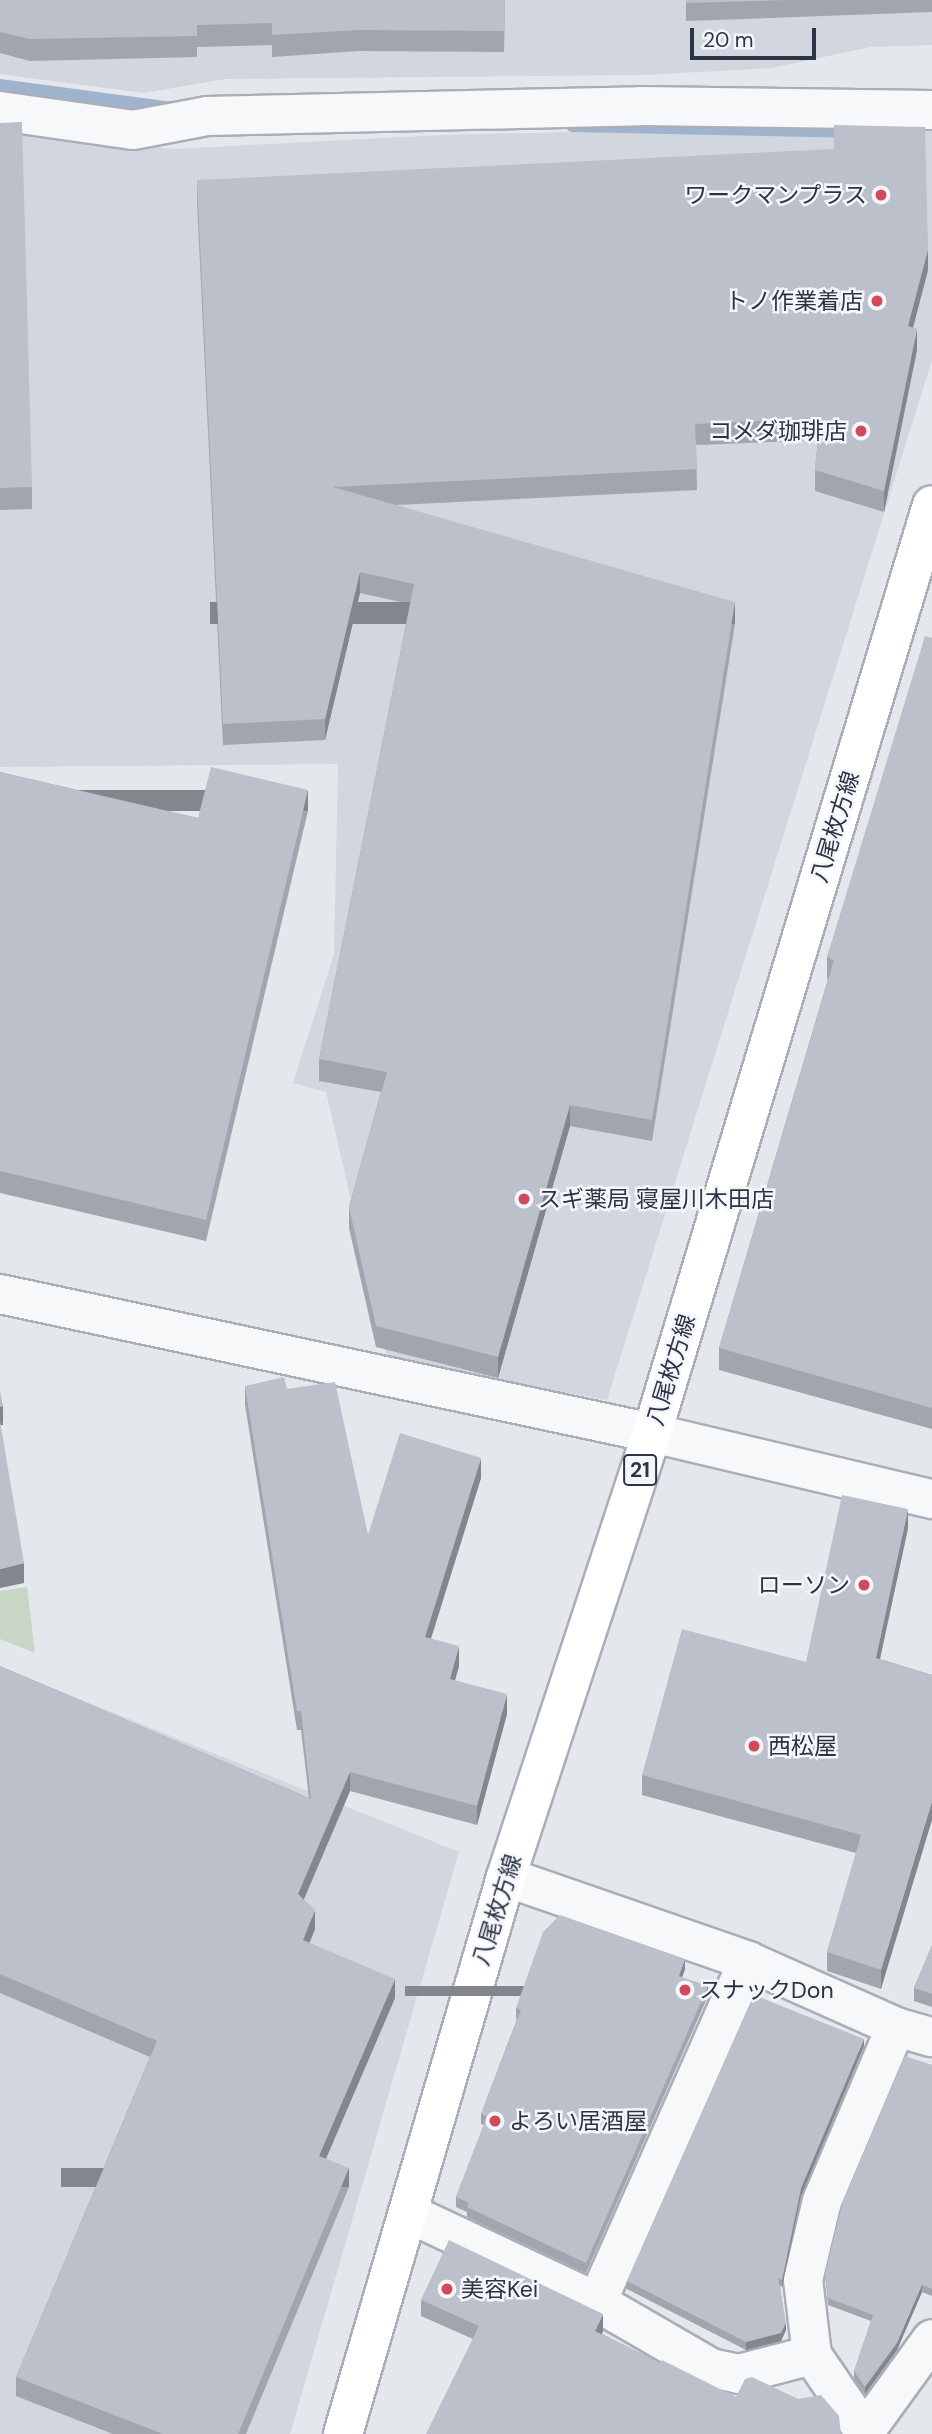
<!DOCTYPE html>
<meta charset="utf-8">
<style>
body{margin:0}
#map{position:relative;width:932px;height:2434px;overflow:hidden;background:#e4e7ec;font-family:"DM Sans","Noto Sans JP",sans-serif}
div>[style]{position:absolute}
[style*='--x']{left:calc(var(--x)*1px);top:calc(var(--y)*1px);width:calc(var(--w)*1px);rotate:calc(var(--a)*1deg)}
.built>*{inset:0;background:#d2d6de}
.green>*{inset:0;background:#c9d6c5}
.stream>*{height:12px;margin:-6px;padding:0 6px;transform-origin:6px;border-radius:6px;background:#9fb4cc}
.roads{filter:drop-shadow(2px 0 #a9aeb7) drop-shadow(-2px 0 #a9aeb7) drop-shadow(0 2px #a9aeb7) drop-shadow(0 -2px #a9aeb7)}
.minor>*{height:38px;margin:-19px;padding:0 19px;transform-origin:19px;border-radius:19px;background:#f7f8fa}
.primary>*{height:38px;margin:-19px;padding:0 19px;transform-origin:19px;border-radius:19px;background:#fff}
.wall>*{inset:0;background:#a1a5ae}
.shaded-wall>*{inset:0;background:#83868d;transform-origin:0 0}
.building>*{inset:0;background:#bbc0ca}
.dots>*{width:19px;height:19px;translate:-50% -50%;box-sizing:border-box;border:4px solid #f4f6f9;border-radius:50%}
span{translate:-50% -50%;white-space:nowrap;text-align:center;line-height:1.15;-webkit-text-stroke:5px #f4f6f9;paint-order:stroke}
.shield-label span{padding:2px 5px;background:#f4f6f9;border:2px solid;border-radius:5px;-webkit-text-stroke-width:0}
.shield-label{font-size:21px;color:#2b3445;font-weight:700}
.poi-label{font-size:23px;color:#2b3445}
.right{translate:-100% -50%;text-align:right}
.left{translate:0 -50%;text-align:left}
.street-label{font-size:23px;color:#2b3445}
.scale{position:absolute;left:690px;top:28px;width:126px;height:32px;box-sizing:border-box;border:4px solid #2b3445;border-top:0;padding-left:9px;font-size:21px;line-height:24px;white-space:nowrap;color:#2b3445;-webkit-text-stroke:5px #f4f6f9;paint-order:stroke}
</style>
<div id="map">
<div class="built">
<div style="clip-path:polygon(0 0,932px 0,932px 45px,870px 47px,772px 68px,644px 75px,225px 79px,144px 93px,0 74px)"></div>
<div style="clip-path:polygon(932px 123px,932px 360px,607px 1400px,388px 1359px,326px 1092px,293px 1083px,334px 954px,338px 764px,0 767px,0 130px,174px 149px,442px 135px)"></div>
<div style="clip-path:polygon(0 1667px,459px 1852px,290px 2434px,0 2434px)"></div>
</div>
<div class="green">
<div style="clip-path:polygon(27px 1587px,35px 1653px,0 1639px,0 1591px)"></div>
</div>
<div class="stream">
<div style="--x:0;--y:85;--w:175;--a:7.6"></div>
<div style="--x:572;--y:126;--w:276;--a:1.2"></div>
</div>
<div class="roads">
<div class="minor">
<div style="--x:0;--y:111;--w:134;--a:8.1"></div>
<div style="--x:133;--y:130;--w:75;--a:-10.7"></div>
<div style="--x:207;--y:116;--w:434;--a:-1.3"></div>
<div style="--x:641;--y:106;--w:291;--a:0.8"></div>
<div style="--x:0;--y:1294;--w:667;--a:12.03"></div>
<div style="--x:652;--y:1433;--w:288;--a:13.3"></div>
<div style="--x:506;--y:1877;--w:256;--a:19.1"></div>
<div style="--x:748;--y:1961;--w:162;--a:24"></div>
<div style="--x:896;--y:2027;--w:37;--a:16"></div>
<div style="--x:408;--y:2213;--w:209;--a:25.2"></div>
<div style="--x:597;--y:2302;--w:132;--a:30.1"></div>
<div style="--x:711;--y:2368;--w:29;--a:12"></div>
<div style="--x:739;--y:2374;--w:75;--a:-14.6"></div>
<div style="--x:812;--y:2355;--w:92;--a:55.6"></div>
<div style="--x:597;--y:2302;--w:373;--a:-66.1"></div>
<div style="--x:812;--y:2355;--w:76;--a:-96.8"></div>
<div style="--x:803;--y:2280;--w:81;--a:-76.5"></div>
<div style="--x:822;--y:2201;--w:189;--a:-67"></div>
<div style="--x:863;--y:2434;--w:117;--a:-54"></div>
</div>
<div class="primary">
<div style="--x:343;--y:2434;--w:580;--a:-73.69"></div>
<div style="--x:506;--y:1877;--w:467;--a:-71.8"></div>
<div style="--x:652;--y:1433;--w:969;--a:-73.21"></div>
</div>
</div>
<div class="wall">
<div style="clip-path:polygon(0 0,505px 0,504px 52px,359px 51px,272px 57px,272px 45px,197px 47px,197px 57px,30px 61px,0 53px)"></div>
<div style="clip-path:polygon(686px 0,932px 0,932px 12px,686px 21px)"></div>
<div style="clip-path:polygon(0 123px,32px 487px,32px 509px,0 510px)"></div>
<div style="clip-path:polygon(197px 180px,928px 270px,913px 327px,917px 350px,884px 512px,815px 491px,815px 470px,818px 440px,696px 445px,697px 490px,396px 505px,735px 624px,652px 1141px,570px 1126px,498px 1378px,376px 1347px,349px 1228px,349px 1207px,381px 1092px,319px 1081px,319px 1059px,410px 604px,360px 593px,325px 740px,223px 745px,197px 201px)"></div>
<div style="clip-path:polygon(932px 638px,932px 1429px,719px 1370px,719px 1348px,828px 979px,827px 979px,827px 957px)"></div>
<div style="clip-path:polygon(0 772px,198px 818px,308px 811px,206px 1241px,0 1193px)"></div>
<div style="clip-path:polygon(245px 1386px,287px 1389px,368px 1535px,481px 1478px,431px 1639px,459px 1666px,455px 1680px,507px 1714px,477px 1825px,350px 1791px,304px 1899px,315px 1929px,309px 1943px,395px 1998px,326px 2158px,349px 2187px,246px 2434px,113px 2434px,16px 2396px,16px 2377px,150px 2057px,0 1993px,0 1666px,309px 1798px,301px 1730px,297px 1730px,245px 1405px)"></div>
<div style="clip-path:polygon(908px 1528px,880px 1659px,932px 1675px,881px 1989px,827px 1971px,827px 1952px,856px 1853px,642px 1795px,642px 1775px,806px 1662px)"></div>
<div style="clip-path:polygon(932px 1945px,932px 2007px,914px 2001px,914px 1988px)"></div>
<div style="clip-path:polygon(685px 1969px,682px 1977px,708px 1996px,586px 2273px,467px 2217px,467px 2212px,456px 2207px,456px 2197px,484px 2125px,481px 2124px,481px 2114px,517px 2019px,516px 2018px,516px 2008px)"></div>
<div style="clip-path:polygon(864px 2046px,801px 2196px,782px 2287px,780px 2286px,786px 2330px,781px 2341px,746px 2350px,627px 2289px,627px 2281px)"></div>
<div style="clip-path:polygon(932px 2065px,932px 2296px,922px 2292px,897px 2350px,865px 2394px,854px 2378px,854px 2371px,871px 2321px,828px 2305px,825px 2274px)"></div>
<div style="clip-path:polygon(421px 2300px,603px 2331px,602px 2334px,660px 2363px,736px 2397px,841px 2434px,473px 2339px,421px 2316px)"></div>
</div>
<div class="shaded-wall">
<div style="clip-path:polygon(928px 249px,928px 270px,908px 347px,908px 326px)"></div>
<div style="clip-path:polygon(917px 329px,917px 350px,884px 512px,884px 491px)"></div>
<div style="clip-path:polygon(360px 572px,360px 593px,325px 740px,325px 719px)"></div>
<div style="left:735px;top:602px;width:22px;height:525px;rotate:90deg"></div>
<div style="left:308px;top:790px;width:21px;height:442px;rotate:90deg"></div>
<div style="clip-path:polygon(570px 1105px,570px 1126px,498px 1378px,498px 1357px)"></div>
<div style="left:3px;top:1406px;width:19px;height:3px;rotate:90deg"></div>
<div style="clip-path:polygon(481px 1458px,481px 1478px,425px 1657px,425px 1637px)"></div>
<div style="clip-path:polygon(908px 1509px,908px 1528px,876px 1677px,876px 1658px)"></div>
<div style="clip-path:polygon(24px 1563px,24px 1583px,0 1588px,0 1569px)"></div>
<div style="clip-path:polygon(459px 1646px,459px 1666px,450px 1698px,450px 1679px)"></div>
<div style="clip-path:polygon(507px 1694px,507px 1714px,477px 1825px,477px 1806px)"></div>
<div style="clip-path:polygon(350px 1772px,350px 1791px,298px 1913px,298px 1894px)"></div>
<div style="clip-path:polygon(932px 1801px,932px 1820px,881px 1989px,881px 1970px)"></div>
<div style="clip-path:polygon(315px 1910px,315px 1929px,303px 1959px,303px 1940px)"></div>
<div style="clip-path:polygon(685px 1959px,685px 1969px,679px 1986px,679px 1976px)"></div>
<div style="clip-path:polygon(395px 1979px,395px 1998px,319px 2175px,319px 2156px)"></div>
<div style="left:708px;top:1986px;width:10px;height:303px;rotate:90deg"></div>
<div style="clip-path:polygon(864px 2039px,864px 2046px,801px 2196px,782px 2287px,782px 2280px,801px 2188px)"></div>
<div style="left:349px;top:2168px;width:19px;height:288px;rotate:90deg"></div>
<div style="clip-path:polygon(922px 2285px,922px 2292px,897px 2350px,865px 2394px,865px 2387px)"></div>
<div style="clip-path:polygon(603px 2314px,603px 2331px,595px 2347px,595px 2331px)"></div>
<div style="clip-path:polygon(786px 2323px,786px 2330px,781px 2341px,746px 2350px,746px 2342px)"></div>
</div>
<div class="building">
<div style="clip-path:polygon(0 0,505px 0,504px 31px,359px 30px,272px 35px,272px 23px,197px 25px,197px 36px,30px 39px,0 32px)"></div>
<div style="clip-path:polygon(686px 0,786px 0,686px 3px)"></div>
<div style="clip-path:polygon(22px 122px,32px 487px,0 488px,0 123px)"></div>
<div style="clip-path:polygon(834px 125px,925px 127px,928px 249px,908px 326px,917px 329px,884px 491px,815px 470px,820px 418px,695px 424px,697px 469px,333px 487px,735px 602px,652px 1120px,570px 1105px,498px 1357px,376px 1326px,349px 1207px,387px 1072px,319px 1059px,414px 584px,360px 572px,325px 719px,223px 724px,197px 180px,834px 149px)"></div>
<div style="clip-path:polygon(925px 636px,932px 638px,932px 1408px,719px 1348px,834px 960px,827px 957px)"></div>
<div style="clip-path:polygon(211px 767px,308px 790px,206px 1220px,0 1171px,0 772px,198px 818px)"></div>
<div style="clip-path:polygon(284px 1377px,287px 1389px,335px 1382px,368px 1535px,400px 1433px,481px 1458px,425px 1637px,459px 1646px,450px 1679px,507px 1694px,477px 1806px,350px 1772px,298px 1894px,315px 1910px,303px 1940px,395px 1979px,319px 2156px,349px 2168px,238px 2434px,163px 2434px,16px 2377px,157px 2041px,0 1974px,0 1666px,311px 1799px,301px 1711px,297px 1711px,245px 1386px)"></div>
<div style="clip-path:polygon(0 1391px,3px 1406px,0 1407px)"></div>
<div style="clip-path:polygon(0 1421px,24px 1563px,0 1569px)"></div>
<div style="clip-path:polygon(842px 1495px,908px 1509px,876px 1658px,932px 1675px,932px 1801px,881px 1970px,827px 1952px,861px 1835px,642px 1775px,682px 1629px,806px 1662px)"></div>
<div style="clip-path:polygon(560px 1915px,685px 1959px,679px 1976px,708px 1986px,586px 2263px,467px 2207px,469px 2203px,456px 2197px,487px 2116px,481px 2114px,521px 2010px,516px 2008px,543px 1932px)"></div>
<div style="clip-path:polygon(932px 1945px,932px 1994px,914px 1988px)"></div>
<div style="clip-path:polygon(754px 1995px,864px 2039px,801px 2188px,782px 2280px,778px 2278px,786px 2323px,781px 2333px,746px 2342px,627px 2281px)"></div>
<div style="clip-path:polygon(905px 2056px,932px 2065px,932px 2289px,922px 2285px,897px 2343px,865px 2387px,854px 2371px,873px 2315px,828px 2298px,825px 2274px,843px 2201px)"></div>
<div style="clip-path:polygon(449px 2240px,603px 2314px,595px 2331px,660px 2363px,662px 2360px,736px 2397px,745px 2379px,752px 2377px,798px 2399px,821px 2395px,839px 2416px,841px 2434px,426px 2434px,479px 2326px,421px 2300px)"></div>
</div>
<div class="dots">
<div style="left:881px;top:195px;background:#d1495b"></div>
<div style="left:877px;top:301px;background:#d1495b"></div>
<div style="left:861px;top:431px;background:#d1495b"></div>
<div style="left:524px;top:1199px;background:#d1495b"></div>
<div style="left:864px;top:1585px;background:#d1495b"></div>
<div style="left:754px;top:1746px;background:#d1495b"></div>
<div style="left:685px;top:1990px;background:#d1495b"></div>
<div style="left:495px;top:2121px;background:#d1495b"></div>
<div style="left:447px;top:2289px;background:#d1495b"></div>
</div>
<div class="shield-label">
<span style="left:640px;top:1470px">21</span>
</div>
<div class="poi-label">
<span class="right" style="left:867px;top:195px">ワークマンプラス</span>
<span class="right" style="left:863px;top:301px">トノ作業着店</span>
<span class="right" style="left:847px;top:431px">コメダ珈琲店</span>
<span class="left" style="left:538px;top:1199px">スギ薬局 寝屋川木田店</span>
<span class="right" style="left:850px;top:1585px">ローソン</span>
<span class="left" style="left:768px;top:1746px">西松屋</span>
<span class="left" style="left:699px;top:1990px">スナックDon</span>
<span class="left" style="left:509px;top:2121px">よろい居酒屋</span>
<span class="left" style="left:461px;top:2289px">美容Kei</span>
</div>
<div class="street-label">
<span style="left:835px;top:827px;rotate:-73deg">八尾枚方線</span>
<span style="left:671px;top:1370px;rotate:-73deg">八尾枚方線</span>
<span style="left:497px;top:1910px;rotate:-73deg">八尾枚方線</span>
</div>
<div class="scale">20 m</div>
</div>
